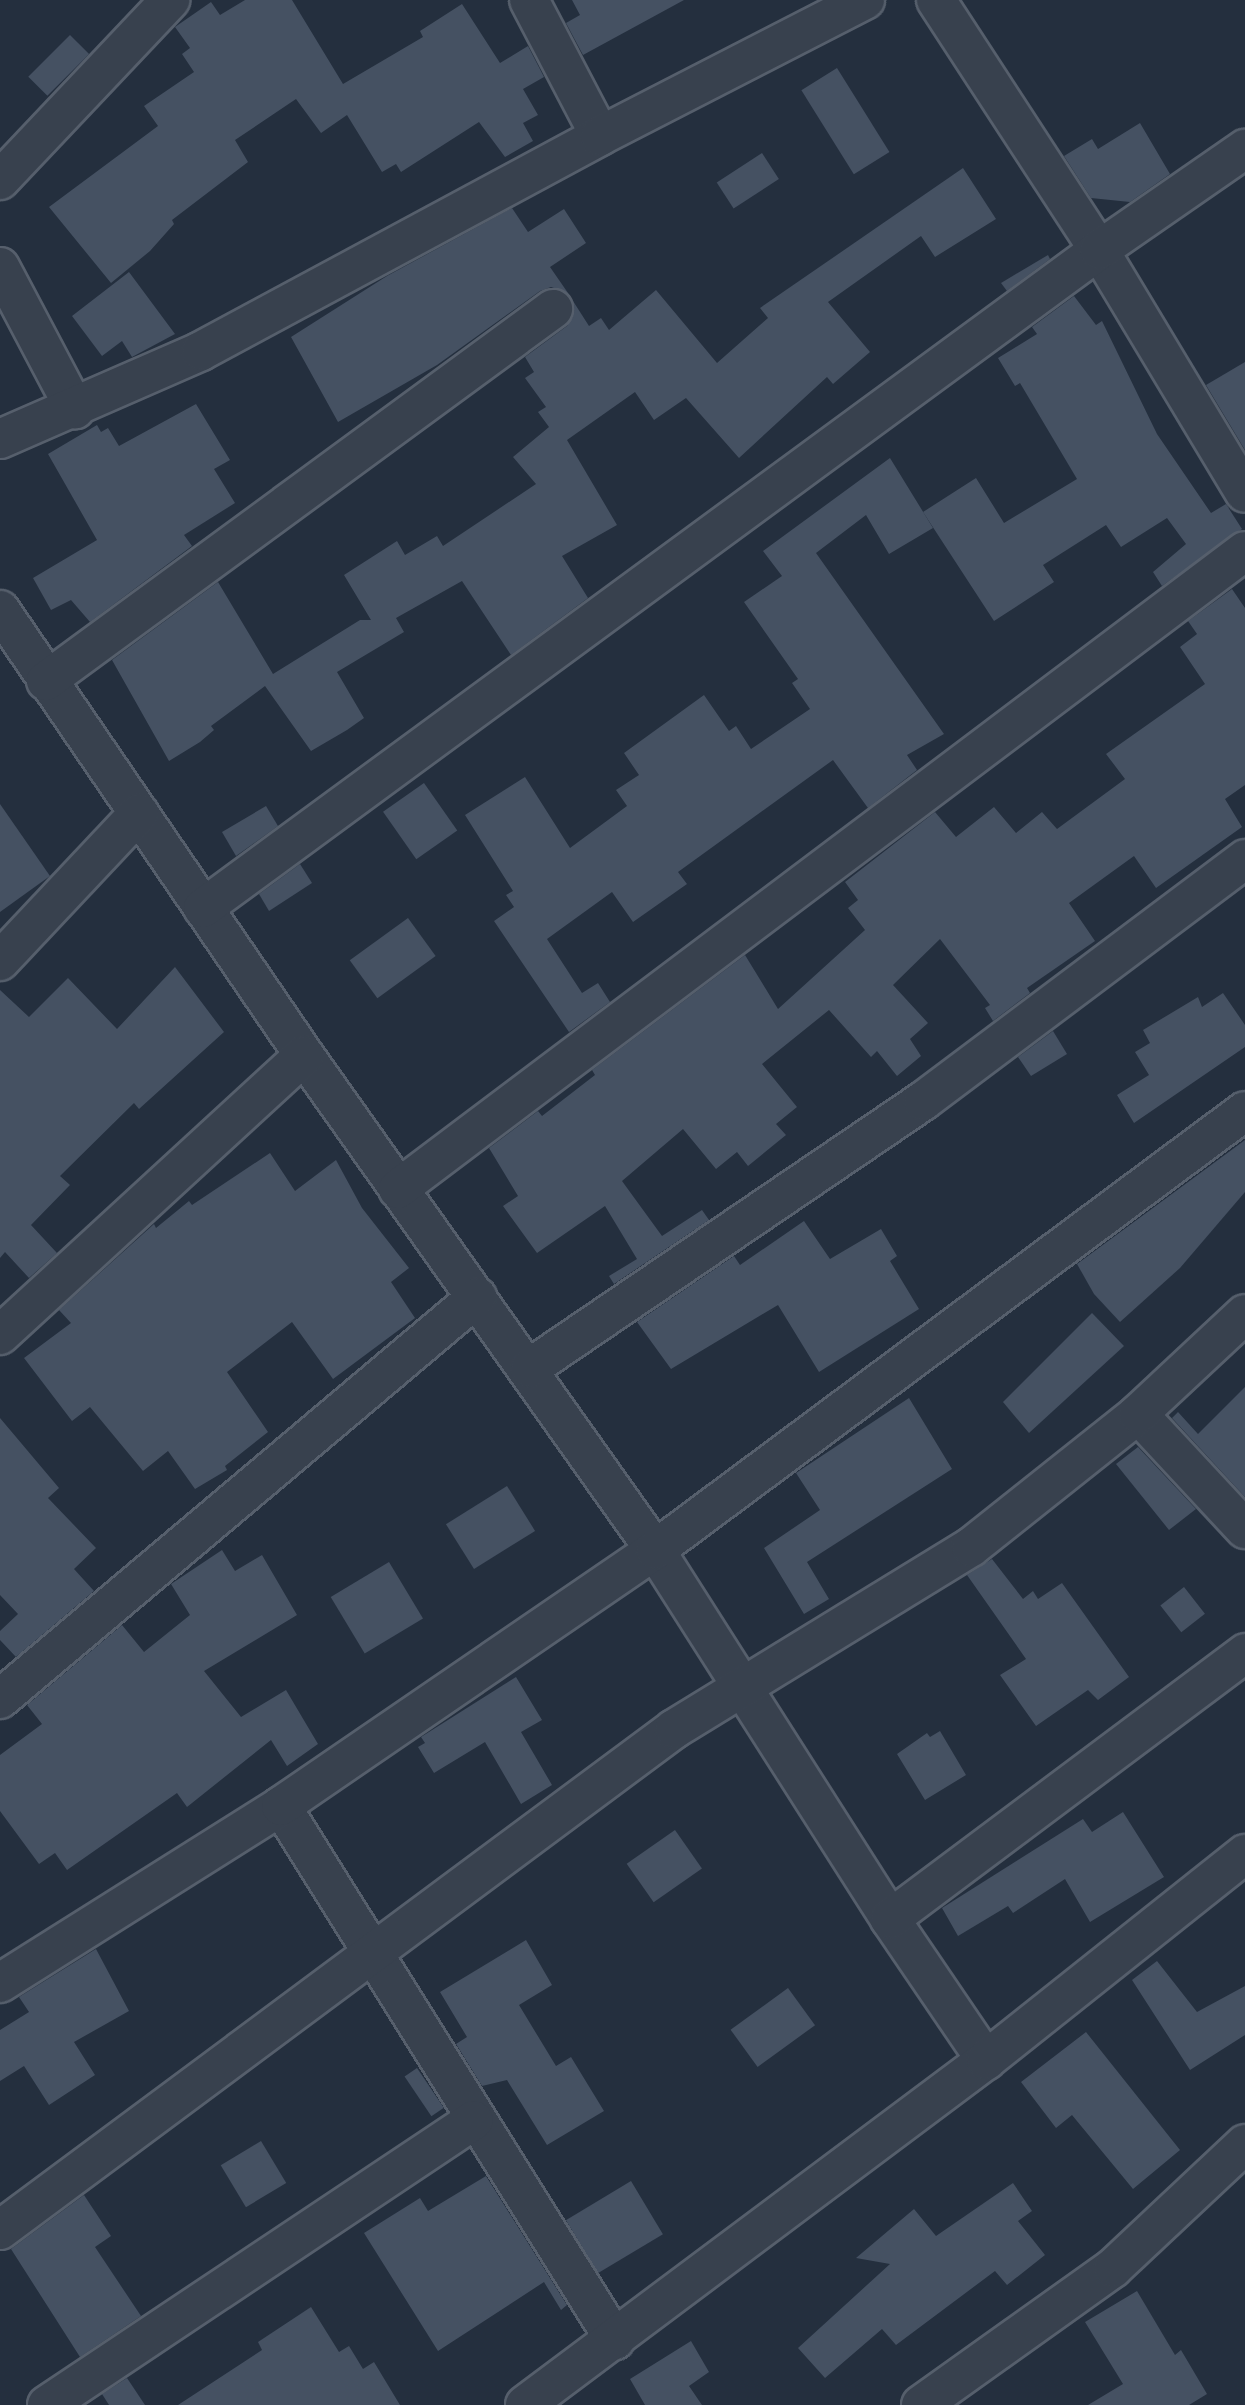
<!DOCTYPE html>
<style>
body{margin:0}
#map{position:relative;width:1245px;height:2405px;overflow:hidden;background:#242f3e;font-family:"Fira Sans Condensed",sans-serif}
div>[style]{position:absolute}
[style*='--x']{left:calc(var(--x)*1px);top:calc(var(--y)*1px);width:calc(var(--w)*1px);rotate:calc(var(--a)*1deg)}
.building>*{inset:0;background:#455162;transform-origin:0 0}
.roads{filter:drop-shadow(2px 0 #565f6c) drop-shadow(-2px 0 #565f6c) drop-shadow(0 2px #565f6c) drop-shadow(0 -2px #565f6c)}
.minor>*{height:38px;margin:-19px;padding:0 19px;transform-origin:19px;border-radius:19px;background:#38414e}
span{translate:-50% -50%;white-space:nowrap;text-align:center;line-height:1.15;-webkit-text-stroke:7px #1d2633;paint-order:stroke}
</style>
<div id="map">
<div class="building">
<div style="clip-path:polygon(245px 0,292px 0,343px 84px,423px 37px,420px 31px,462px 4px,500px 63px,528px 46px,544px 77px,523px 89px,538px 115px,523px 123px,533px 141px,505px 157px,479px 122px,401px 172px,396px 164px,382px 172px,347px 115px,321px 133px,296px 99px,235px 140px,248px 162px,172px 220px,174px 224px,150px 251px,111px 283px,49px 207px,158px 126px,144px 106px,194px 72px,182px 54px,190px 48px,175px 27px,211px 2px,220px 15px)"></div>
<div style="clip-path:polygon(572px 0,684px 0,583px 55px,566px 23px,580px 15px)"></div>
<div style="left:70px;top:35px;width:27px;height:59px;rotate:45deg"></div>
<div style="left:837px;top:68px;width:99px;height:42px;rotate:58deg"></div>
<div style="clip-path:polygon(1140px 123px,1170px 174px,1130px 202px,1091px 198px,1064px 156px,1092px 139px,1098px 149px)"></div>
<div style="left:762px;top:153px;width:31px;height:54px;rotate:57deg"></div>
<div style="clip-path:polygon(963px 168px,996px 219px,935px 257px,921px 236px,828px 302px,870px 352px,833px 384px,827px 377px,739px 458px,686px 398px,654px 420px,635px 392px,567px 440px,617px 525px,562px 556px,588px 598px,511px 655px,462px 581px,396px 618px,404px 632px,337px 672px,364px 718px,347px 730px,311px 751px,265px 686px,211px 726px,214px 730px,200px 742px,169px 761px,112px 660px,218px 582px,273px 674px,360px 620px,371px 620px,344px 575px,397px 541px,405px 555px,437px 536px,443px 546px,536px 484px,513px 457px,549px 427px,538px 412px,546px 407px,525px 378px,534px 372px,525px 357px,567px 326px,573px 317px,573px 301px,589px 326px,601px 318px,609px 330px,656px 290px,717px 363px,768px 318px,760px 308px)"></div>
<div style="clip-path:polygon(512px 208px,528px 232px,564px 209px,586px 243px,550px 267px,568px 293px,551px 287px,540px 291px,437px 365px,338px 422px,291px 337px,387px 276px)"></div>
<div style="clip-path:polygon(1048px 255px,1050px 259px,1007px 291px,1001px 283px)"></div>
<div style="clip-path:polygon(129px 272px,175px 334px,132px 357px,122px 341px,102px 356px,72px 316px)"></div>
<div style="clip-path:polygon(1074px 296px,1096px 325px,1102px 321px,1157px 434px,1211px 513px,1226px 504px,1242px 529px,1162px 586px,1153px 572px,1186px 544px,1167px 518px,1121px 547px,1106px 525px,1043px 565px,1054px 582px,994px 621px,923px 512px,976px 478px,1004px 523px,1077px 479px,1020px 383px,1015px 386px,998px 358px,1037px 334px,1032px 327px)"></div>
<div style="clip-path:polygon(1245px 362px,1245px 450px,1206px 385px)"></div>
<div style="clip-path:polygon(196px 404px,230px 460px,214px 469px,235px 503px,184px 535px,192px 546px,90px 622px,71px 600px,51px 610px,33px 578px,97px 540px,48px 454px,97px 425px,101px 432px,108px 428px,119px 446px)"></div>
<div style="clip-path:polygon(890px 458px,933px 528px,889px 554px,866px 515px,816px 553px,944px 734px,907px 755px,917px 770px,868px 808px,833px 760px,678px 872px,687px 884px,633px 922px,612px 892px,547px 939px,582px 993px,598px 983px,610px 1002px,569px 1032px,494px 921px,514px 907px,506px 895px,513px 891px,465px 815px,525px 777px,570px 848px,627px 806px,616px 790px,639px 775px,624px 753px,704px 695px,729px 731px,736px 726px,751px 749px,810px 709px,792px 683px,798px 679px,744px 602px,782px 576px,763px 551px)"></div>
<div style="clip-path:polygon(1232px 589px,1245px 608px,1245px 785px,1225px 799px,1242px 827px,1156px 888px,1134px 856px,1069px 903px,1095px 941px,1027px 988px,1030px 993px,993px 1021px,985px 1008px,990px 1005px,940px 939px,893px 985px,928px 1023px,910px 1039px,921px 1056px,897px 1076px,877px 1051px,871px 1057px,829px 1010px,762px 1064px,797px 1107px,776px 1124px,786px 1135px,748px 1166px,737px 1152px,716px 1169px,683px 1129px,622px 1181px,662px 1236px,702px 1210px,709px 1220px,614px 1284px,609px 1276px,637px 1259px,605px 1206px,537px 1253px,503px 1206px,518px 1196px,489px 1148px,538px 1111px,542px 1116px,595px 1075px,592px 1070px,745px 955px,778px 1009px,865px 930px,848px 908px,858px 900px,845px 882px,935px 812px,956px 837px,994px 807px,1016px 833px,1042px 812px,1057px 829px,1125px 779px,1106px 754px,1205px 684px,1180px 647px,1197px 634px,1188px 621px)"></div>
<div style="left:424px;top:783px;width:58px;height:50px;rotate:55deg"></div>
<div style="clip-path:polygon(0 804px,50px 876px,0 912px)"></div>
<div style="clip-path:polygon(266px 806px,278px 826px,236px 856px,222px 832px)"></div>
<div style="clip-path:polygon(300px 864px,312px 883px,269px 911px,259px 894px)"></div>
<div style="left:408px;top:918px;width:47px;height:72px;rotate:54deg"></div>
<div style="clip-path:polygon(175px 967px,224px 1032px,139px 1109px,134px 1103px,60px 1176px,70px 1185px,31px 1225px,57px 1253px,29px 1278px,5px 1252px,0 1258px,0 990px,29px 1017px,68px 978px,117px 1029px)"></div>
<div style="clip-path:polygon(1223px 993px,1245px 1025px,1245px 1047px,1134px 1123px,1117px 1095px,1149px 1075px,1135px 1052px,1150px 1043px,1143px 1030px,1198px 997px,1202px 1007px)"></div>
<div style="clip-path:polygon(1053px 1031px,1067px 1054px,1031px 1076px,1018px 1057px)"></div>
<div style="clip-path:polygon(1245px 1140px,1245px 1192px,1180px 1268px,1120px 1322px,1094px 1294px,1077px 1264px)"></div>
<div style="clip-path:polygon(270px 1153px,295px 1191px,336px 1160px,362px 1208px,409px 1268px,391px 1282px,415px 1318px,333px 1379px,292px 1322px,227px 1372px,268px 1432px,225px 1466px,227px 1470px,195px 1489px,168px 1451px,143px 1471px,90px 1407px,72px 1421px,24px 1358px,71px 1323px,59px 1310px,154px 1224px,156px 1228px,189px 1201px,192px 1205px)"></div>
<div style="clip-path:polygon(804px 1221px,830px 1259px,881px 1229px,897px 1256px,890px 1261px,919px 1309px,819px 1372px,778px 1305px,671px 1369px,637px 1322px,734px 1256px,740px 1265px)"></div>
<div style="clip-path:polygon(1092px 1313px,1124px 1346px,1029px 1433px,1003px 1402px)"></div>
<div style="clip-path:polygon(1245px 1387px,1245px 1497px,1172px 1418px,1178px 1412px,1198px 1434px)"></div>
<div style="clip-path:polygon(909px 1398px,952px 1469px,807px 1562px,829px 1599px,804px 1614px,764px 1548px,820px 1510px,796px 1473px)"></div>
<div style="clip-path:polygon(0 1418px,59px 1488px,48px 1498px,96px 1548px,74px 1569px,94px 1591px,16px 1657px,0 1640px,0 1631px,18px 1614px,0 1595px)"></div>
<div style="clip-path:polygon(1138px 1447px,1196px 1509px,1169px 1530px,1116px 1464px)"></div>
<div style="left:507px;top:1486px;width:53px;height:72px;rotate:58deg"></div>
<div style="clip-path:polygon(222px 1550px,235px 1571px,262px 1555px,297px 1615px,204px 1671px,241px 1717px,286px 1690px,318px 1744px,287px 1766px,271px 1740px,187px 1807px,177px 1793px,67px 1870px,55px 1853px,39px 1864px,0 1811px,0 1755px,42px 1724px,27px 1705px,122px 1625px,144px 1652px,190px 1615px,171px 1584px)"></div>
<div style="clip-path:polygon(992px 1559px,1023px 1599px,1033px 1591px,1038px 1599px,1062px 1583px,1129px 1677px,1098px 1700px,1088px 1690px,1036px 1726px,1000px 1675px,1026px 1659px,967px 1575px)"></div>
<div style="left:389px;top:1562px;width:66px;height:68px;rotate:59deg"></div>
<div style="left:1184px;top:1587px;width:34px;height:30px;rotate:52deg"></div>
<div style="clip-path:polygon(516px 1677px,542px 1720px,521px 1732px,552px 1785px,521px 1804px,485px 1742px,434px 1773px,418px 1747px,425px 1743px,421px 1737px)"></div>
<div style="clip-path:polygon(940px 1731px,966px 1775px,925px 1800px,897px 1754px,927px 1733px,930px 1737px)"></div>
<div style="clip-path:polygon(1123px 1812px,1164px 1877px,1090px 1922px,1065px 1879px,1013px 1913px,1008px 1906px,958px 1936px,942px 1908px,1083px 1819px,1092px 1832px)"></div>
<div style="left:675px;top:1830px;width:47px;height:59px;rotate:55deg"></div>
<div style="clip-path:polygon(526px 1940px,552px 1985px,519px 2005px,556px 2066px,571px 2057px,604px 2111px,547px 2145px,507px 2080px,482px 2086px,456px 2044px,467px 2037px,440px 1992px)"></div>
<div style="clip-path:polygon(96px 1949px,129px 2011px,74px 2042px,95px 2075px,49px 2105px,24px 2066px,0 2081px,0 2030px,29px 2012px,19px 1997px)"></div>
<div style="clip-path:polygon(1157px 1961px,1197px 2012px,1245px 1986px,1245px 2035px,1190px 2070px,1132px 1980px)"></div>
<div style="left:788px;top:1988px;width:46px;height:71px;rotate:54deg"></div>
<div style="clip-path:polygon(1086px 2032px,1180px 2150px,1133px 2189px,1072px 2115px,1056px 2128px,1021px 2082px)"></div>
<div style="left:417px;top:2068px;width:48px;height:15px;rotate:56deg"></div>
<div style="left:261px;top:2141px;width:49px;height:47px;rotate:59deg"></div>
<div style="clip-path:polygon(486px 2176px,567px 2305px,561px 2310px,544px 2282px,438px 2351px,364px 2233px,420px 2198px,428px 2211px)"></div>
<div style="left:631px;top:2181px;width:62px;height:76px;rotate:59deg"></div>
<div style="clip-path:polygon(1013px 2183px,1032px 2211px,1018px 2221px,1045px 2255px,1007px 2285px,995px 2271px,896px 2345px,882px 2329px,825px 2378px,798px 2348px,890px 2264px,856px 2258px,914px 2209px,936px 2236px)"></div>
<div style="clip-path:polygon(84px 2195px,111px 2236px,95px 2247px,141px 2316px,80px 2357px,11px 2249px)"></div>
<div style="clip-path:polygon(1137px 2291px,1175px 2355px,1181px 2350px,1207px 2394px,1189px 2405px,1088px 2405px,1123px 2384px,1085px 2322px)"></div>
<div style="clip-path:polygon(311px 2307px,339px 2352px,349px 2346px,363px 2369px,374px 2362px,400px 2405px,178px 2405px,262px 2350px,258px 2342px)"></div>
<div style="clip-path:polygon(691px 2341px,709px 2372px,689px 2386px,702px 2405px,645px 2405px,630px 2379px)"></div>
<div style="clip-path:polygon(127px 2378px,145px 2405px,109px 2405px,102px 2394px)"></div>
</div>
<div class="roads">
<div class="minor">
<div style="--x:529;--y:0;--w:153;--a:62.4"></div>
<div style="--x:936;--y:0;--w:298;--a:56.9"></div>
<div style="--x:1099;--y:250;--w:283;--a:59"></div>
<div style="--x:0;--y:180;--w:248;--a:-46.6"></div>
<div style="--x:0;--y:267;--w:161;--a:62.2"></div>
<div style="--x:0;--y:439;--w:219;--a:-23.6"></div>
<div style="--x:201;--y:351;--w:453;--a:-28.3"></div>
<div style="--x:600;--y:136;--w:298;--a:-27.2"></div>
<div style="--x:0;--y:610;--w:539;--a:55.66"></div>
<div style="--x:304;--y:1055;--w:607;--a:54.66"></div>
<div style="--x:655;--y:1550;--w:437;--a:57.5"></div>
<div style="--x:890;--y:1919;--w:171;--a:55.8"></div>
<div style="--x:46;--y:681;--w:629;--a:-36.27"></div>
<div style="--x:203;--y:908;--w:1112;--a:-36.29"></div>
<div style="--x:1099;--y:250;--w:178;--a:-34.7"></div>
<div style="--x:0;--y:961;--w:203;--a:-46.8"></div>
<div style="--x:398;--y:1189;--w:1060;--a:-36.99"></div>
<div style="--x:0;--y:1335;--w:413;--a:-42.6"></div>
<div style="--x:530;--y:1368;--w:475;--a:-34.2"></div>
<div style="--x:923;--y:1101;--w:403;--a:-36.9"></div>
<div style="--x:1138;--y:1414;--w:157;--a:47.1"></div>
<div style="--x:0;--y:1699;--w:624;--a:-40.12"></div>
<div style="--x:281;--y:1806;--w:630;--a:57.98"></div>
<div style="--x:890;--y:1919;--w:444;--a:-36.8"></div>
<div style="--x:0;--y:1983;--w:332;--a:-32.2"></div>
<div style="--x:281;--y:1806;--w:453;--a:-34.4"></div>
<div style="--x:655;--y:1550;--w:735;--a:-36.65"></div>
<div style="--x:0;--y:2230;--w:840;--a:-36.62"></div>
<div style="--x:674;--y:1729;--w:348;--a:-31.5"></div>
<div style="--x:971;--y:1547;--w:213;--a:-38.5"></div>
<div style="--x:1138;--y:1414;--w:146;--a:-43.1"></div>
<div style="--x:47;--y:2405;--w:513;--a:-33.72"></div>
<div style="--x:525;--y:2405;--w:576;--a:-36.81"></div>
<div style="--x:986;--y:2060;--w:331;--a:-38.5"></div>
<div style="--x:921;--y:2405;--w:236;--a:-35.5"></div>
<div style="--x:1113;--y:2268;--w:181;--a:-43.2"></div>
</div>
</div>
</div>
